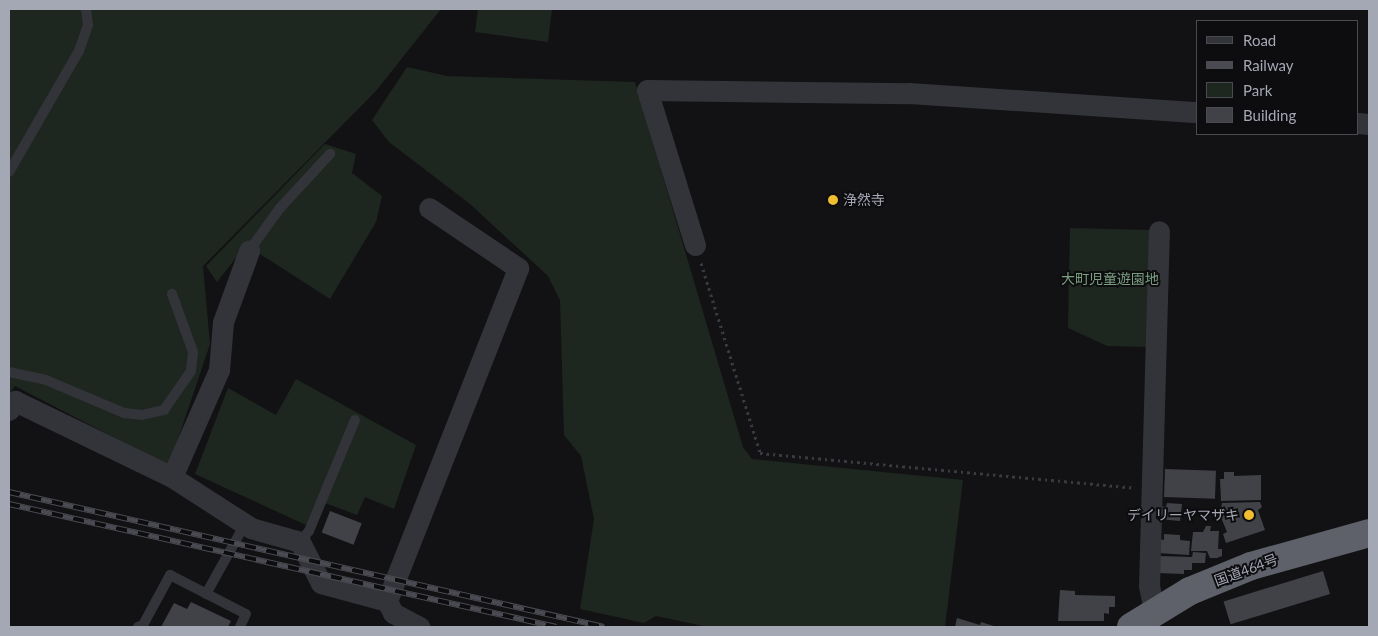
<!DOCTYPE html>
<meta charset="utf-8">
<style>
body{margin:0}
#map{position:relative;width:1378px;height:636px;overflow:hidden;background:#121214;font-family:Lato,"Noto Sans JP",sans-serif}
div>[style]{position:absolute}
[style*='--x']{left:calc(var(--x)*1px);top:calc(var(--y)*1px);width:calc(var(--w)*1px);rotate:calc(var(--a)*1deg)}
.green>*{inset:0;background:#1e2620}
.building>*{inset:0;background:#414247;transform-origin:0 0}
.path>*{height:3px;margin-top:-1.5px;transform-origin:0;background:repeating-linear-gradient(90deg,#393a40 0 2.5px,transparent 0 6.5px)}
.lane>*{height:10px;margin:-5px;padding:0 5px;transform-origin:5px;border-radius:5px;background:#333439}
.street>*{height:21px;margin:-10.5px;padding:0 10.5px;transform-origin:10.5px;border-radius:10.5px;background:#333439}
.highway>*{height:28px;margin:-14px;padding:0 14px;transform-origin:14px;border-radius:14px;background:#5f616a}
.rail>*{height:5.5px;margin-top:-2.75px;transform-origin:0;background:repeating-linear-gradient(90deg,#0d0d0f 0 11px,#4a4b52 0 22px);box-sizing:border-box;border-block:1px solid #4a4b52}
.dots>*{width:14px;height:14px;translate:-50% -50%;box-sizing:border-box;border:2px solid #0d0d0f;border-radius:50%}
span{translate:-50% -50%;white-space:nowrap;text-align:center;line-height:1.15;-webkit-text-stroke:4px #0d0d0f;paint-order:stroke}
.poi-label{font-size:14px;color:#a4a7b4}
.left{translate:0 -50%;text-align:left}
.right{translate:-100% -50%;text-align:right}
.park-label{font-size:14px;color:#7b9f80}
.street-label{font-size:14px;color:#a4a7b4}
.frame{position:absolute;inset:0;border:10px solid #a4a7b4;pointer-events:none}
.legend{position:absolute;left:1196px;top:20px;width:162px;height:115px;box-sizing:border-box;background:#0d0d0f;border:1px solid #494b51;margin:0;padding:6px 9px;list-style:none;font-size:15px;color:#a4a7b4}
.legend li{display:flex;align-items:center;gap:10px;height:25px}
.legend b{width:25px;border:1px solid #494b51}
</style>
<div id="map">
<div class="green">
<div style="clip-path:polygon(9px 9px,441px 9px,376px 91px,203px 266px,210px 344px,169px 466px,15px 386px,9px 394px)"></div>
<div style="clip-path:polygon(478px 9px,552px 9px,548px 42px,475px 32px)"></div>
<div style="clip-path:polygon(407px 67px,447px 76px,635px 82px,743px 447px,752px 459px,963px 480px,945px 627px,708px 627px,656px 616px,644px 623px,580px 609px,594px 519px,581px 456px,564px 435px,560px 300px,548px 276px,470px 204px,389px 142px,372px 120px)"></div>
<div style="clip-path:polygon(325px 144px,356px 154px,352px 173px,382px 196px,376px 222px,330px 299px,246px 245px,217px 282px,206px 266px)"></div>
<div style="clip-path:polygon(1070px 228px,1152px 230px,1149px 347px,1107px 346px,1068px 328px)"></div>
<div style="clip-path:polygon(296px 379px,416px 445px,394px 509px,365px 497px,357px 515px,317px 500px,306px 525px,195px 474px,228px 388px,276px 415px)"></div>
</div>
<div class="building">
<div style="left:1165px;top:469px;width:51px;height:28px;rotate:2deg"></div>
<div style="clip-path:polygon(1224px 472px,1234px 472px,1234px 476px,1261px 475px,1261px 500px,1221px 501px,1220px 479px,1224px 479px)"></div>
<div style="clip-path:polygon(1260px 502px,1262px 507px,1258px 510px,1265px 530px,1226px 543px,1223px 534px,1227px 532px,1220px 515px,1222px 503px)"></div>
<div style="clip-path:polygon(1167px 503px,1182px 504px,1180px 521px,1159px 519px,1160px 506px,1166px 507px)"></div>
<div style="left:330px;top:511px;width:34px;height:23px;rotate:21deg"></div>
<div style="clip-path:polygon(1206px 526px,1211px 526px,1210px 531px,1219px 531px,1218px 549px,1222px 549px,1222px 556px,1217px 558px,1210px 558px,1207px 551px,1191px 551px,1193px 532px,1203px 532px)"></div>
<div style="clip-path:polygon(1164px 534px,1180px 535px,1180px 540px,1190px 541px,1189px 555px,1158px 553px,1159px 539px,1164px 540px)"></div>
<div style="clip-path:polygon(1193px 552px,1206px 553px,1205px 563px,1192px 563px,1192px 570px,1184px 570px,1184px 574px,1157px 573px,1158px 556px,1192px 557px)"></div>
<div style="left:1323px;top:571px;width:24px;height:104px;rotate:73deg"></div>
<div style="clip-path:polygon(1060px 590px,1075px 591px,1075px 595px,1115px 596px,1115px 607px,1109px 607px,1109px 614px,1104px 613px,1104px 621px,1058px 621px)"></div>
<div style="clip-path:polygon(191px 602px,231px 621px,228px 627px,161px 627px,174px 603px,187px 609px)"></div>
<div style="clip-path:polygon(957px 618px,980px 625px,981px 622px,997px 627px,955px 627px)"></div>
</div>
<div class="path">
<div style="--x:701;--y:263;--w:199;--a:72.7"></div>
<div style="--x:760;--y:453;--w:376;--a:5.3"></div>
</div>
<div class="lane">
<div style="--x:9;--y:172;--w:140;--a:-60"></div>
<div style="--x:79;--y:51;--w:28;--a:-71"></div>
<div style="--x:88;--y:25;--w:16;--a:-97"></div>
<div style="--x:249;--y:251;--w:53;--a:-54.2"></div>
<div style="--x:280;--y:208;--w:74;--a:-47.2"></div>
<div style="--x:9;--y:372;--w:38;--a:12"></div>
<div style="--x:46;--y:380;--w:85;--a:22.9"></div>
<div style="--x:124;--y:413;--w:18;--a:6"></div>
<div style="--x:142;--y:415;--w:23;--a:-13"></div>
<div style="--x:164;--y:410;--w:47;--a:-55.3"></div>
<div style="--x:191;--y:371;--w:19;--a:-84"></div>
<div style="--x:193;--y:352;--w:62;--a:-109.9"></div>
<div style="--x:300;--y:542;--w:14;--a:-51"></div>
<div style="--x:309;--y:531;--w:120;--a:-67.5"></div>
<div style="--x:206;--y:594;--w:80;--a:-60.9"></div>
<div style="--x:138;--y:627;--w:5;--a:-22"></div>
<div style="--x:143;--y:625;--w:57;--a:-61.6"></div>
<div style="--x:170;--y:575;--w:85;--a:27.2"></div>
<div style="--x:246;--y:614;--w:14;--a:115"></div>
</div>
<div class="street">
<div style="--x:1357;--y:123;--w:12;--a:5"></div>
<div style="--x:695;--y:245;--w:162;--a:-107.2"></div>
<div style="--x:647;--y:90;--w:262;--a:0.7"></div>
<div style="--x:909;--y:93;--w:289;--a:3.8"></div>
<div style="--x:9;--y:410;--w:11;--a:-56"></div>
<div style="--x:15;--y:401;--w:174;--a:25.8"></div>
<div style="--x:172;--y:477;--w:94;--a:32.8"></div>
<div style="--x:251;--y:528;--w:51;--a:15.9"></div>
<div style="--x:300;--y:542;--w:46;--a:62.9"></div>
<div style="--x:321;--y:583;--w:68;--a:15.3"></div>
<div style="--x:387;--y:601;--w:13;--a:63"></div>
<div style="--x:393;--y:613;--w:30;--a:28"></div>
<div style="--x:172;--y:477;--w:117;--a:-66.3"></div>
<div style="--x:219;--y:370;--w:48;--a:-85.2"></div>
<div style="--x:223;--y:322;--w:76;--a:-69.9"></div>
<div style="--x:387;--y:601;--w:358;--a:-68.5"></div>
<div style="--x:518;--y:268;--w:107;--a:-146"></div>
<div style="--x:1154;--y:611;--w:25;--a:-101"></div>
<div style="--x:1149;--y:586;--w:355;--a:-88.4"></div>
</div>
<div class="highway">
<div style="--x:1131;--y:627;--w:69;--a:-31.4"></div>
<div style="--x:1190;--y:591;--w:66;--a:-22.3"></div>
<div style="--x:1251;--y:566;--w:123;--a:-15.6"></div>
</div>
<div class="rail">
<div style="--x:9;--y:492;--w:610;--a:12.78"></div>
<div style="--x:9;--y:504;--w:561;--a:12.67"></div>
</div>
<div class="dots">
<div style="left:833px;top:200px;background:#f0be2e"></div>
<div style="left:1249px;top:515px;background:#f0be2e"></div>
</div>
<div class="poi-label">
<span class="left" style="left:843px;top:200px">浄然寺</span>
<span class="right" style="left:1239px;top:515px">デイリーヤマザキ</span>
</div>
<div class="park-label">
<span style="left:1110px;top:279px">大町児童遊園地</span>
</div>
<div class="street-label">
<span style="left:1246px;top:570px;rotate:-20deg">国道464号</span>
</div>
<div class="frame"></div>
<ul class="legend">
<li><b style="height:6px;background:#333439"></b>Road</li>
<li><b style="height:6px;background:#4a4b52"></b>Railway</li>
<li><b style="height:14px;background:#1e2620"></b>Park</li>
<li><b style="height:14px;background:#414247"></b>Building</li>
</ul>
</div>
